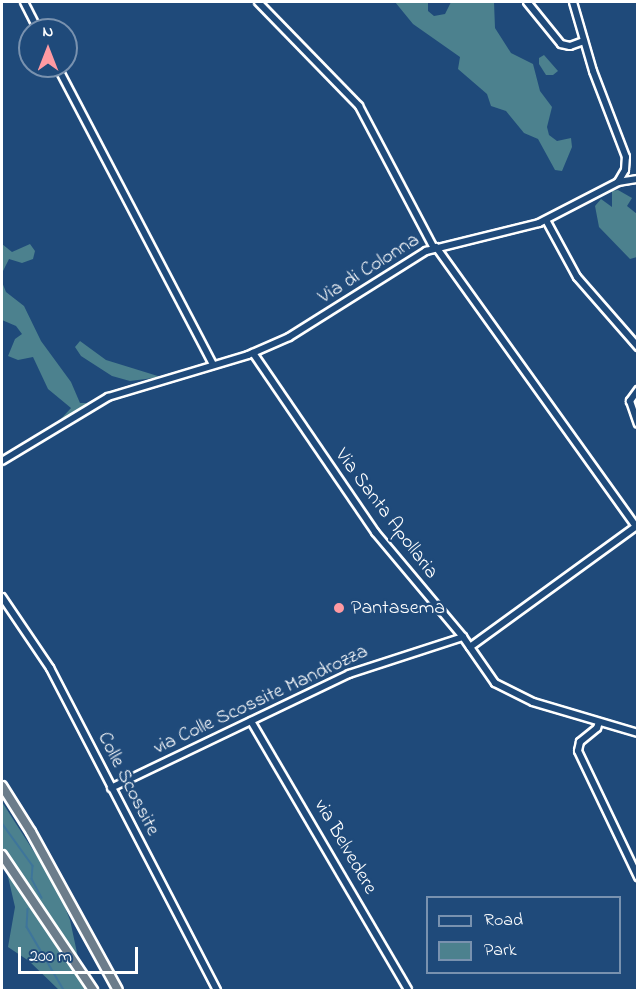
<!DOCTYPE html>
<style>
body{margin:0}
#map{position:relative;width:639px;height:992px;overflow:hidden;background:#1f4a7a;font-family:"Indie Flower",sans-serif}
div>[style]{position:absolute}
[style*='--x']{left:calc(var(--x)*1px);top:calc(var(--y)*1px);width:calc(var(--w)*1px);rotate:calc(var(--a)*1deg)}
.green>*{inset:0;background:#4c818e}
.stream>*{height:1.5px;margin:-0.75px;padding:0 0.75px;transform-origin:0.75px;border-radius:0.75px;background:#3e759b}
.roads{filter:drop-shadow(2px 0 #fff) drop-shadow(-2px 0 #fff) drop-shadow(0 2px #fff) drop-shadow(0 -2px #fff)}
.minor>*{height:6px;margin:-3px;padding:0 3px;transform-origin:3px;border-radius:3px;background:#1f4a7a}
.highway>*{height:8px;margin:-4px;padding:0 4px;transform-origin:4px;border-radius:4px;background:#6c7d8b}
.dots>*{width:16px;height:16px;translate:-50% -50%;box-sizing:border-box;border:3px solid #1f4a7a;border-radius:50%}
span{translate:-50% -50%;white-space:nowrap;text-align:center;line-height:1.15;-webkit-text-stroke:5px #1f4a7a;paint-order:stroke}
.street-label{font-size:20px;color:#fff}
.poi-label{font-size:20px;color:#fff}
.left{translate:0 -50%;text-align:left}
.frame{position:absolute;inset:0;border:3px solid #fff;pointer-events:none}
.legend{position:absolute;left:426px;top:896px;width:195px;height:78px;box-sizing:border-box;background:#1f4a7a;border:2px solid #7992af;margin:0;padding:8px 10px;list-style:none;font-size:18px;color:#fff}
.legend li{display:flex;align-items:center;gap:12px;height:30px}
.legend b{width:30px;border:2px solid #7992af}
.north{position:absolute;left:18px;top:18px;width:60px;height:60px;box-sizing:border-box;background:#1f4a7a;border:2px solid #7992af;border-radius:50%;rotate:0deg;font-size:16px;font-weight:700;line-height:24px;text-align:center;color:#fff}
.north::after{content:'';display:block;margin:auto;width:21px;height:27px;background:#ff9aa2;clip-path:polygon(50% 0,100% 100%,50% 72%,0 100%)}
.scale{position:absolute;left:18px;top:947px;width:120px;height:27px;box-sizing:border-box;border:3px solid #fff;border-top:0;padding-left:8px;font-size:18px;line-height:21px;white-space:nowrap;color:#fff;-webkit-text-stroke:4px #1f4a7a;paint-order:stroke}
</style>
<div id="map">
<div class="green">
<div style="clip-path:polygon(395px 2px,428px 2px,428px 11px,434px 16px,445px 14px,451px 2px,494px 2px,495px 28px,511px 53px,533px 64px,540px 91px,552px 107px,547px 127px,549px 135px,557px 141px,571px 138px,572px 147px,562px 171px,555px 170px,538px 139px,524px 133px,506px 111px,491px 106px,487px 94px,458px 69px,460px 57px,413px 24px)"></div>
<div style="clip-path:polygon(544px 55px,558px 71px,553px 75px,546px 75px,539px 64px,539px 58px)"></div>
<div style="clip-path:polygon(618px 190px,632px 198px,627px 206px,637px 214px,637px 257px,630px 259px,599px 227px,595px 206px,601px 199px,612px 207px,612px 191px)"></div>
<div style="clip-path:polygon(2px 244px,12px 252px,30px 244px,35px 251px,33px 259px,22px 263px,9px 259px,2px 273px)"></div>
<div style="clip-path:polygon(2px 282px,6px 292px,24px 306px,41px 341px,71px 382px,80px 403px,86px 403px,87px 407px,61px 424px,60px 420px,71px 408px,48px 389px,33px 357px,18px 360px,8px 356px,15px 339px,22px 334px,16px 326px,2px 320px)"></div>
<div style="clip-path:polygon(80px 341px,106px 360px,161px 377px,130px 381px,112px 376px,81px 356px,75px 347px)"></div>
<div style="clip-path:polygon(2px 802px,58px 889px,70px 920px,85px 990px,59px 990px,29px 961px,8px 947px,15px 907px,2px 851px)"></div>
</div>
<div class="stream">
<div style="--x:2;--y:823;--w:53;--a:54.2"></div>
<div style="--x:33;--y:866;--w:13;--a:94"></div>
<div style="--x:32;--y:879;--w:21;--a:62"></div>
<div style="--x:28;--y:909;--w:18;--a:93"></div>
<div style="--x:27;--y:927;--w:73;--a:59.6"></div>
</div>
<div class="roads">
<div class="minor">
<div style="--x:24;--y:2;--w:31;--a:63"></div>
<div style="--x:258;--y:2;--w:145;--a:45.8"></div>
<div style="--x:359;--y:106;--w:161;--a:62.2"></div>
<div style="--x:527;--y:2;--w:54;--a:51"></div>
<div style="--x:561;--y:44;--w:9;--a:13"></div>
<div style="--x:570;--y:46;--w:15;--a:-20"></div>
<div style="--x:57;--y:66;--w:337;--a:62.4"></div>
<div style="--x:618;--y:182;--w:20;--a:-9"></div>
<div style="--x:546;--y:220;--w:65;--a:61.5"></div>
<div style="--x:577;--y:277;--w:93;--a:48.9"></div>
<div style="--x:436;--y:247;--w:343;--a:54.4"></div>
<div style="--x:253;--y:353;--w:217;--a:55.7"></div>
<div style="--x:375;--y:532;--w:137;--a:50"></div>
<div style="--x:463;--y:637;--w:56;--a:55.2"></div>
<div style="--x:495;--y:683;--w:42;--a:26.6"></div>
<div style="--x:533;--y:702;--w:109;--a:16.4"></div>
<div style="--x:638;--y:390;--w:14;--a:126"></div>
<div style="--x:630;--y:401;--w:24;--a:71"></div>
<div style="--x:2;--y:461;--w:124;--a:-31.1"></div>
<div style="--x:108;--y:397;--w:146;--a:-16.7"></div>
<div style="--x:248;--y:355;--w:45;--a:-23.7"></div>
<div style="--x:289;--y:337;--w:162;--a:-32.1"></div>
<div style="--x:426;--y:251;--w:116;--a:-13.9"></div>
<div style="--x:539;--y:223;--w:89;--a:-27.4"></div>
<div style="--x:618;--y:182;--w:14;--a:-60"></div>
<div style="--x:625;--y:170;--w:13;--a:-86"></div>
<div style="--x:626;--y:157;--w:92;--a:-111"></div>
<div style="--x:593;--y:71;--w:72;--a:-106.2"></div>
<div style="--x:2;--y:597;--w:86;--a:55.9"></div>
<div style="--x:50;--y:668;--w:363;--a:62.6"></div>
<div style="--x:470;--y:647;--w:208;--a:-36"></div>
<div style="--x:251;--y:721;--w:311;--a:59.7"></div>
<div style="--x:599;--y:722;--w:6;--a:108"></div>
<div style="--x:597;--y:728;--w:22;--a:141"></div>
<div style="--x:580;--y:742;--w:9;--a:103"></div>
<div style="--x:578;--y:751;--w:140;--a:64.5"></div>
<div style="--x:111;--y:788;--w:264;--a:-25.6"></div>
<div style="--x:349;--y:674;--w:120;--a:-18"></div>
</div>
<div class="highway">
<div style="--x:2;--y:786;--w:54;--a:57.8"></div>
<div style="--x:31;--y:832;--w:180;--a:61.2"></div>
<div style="--x:2;--y:855;--w:163;--a:56"></div>
</div>
</div>
<div class="dots">
<div style="left:339px;top:608px;background:#ff9aa2"></div>
</div>
<div class="street-label">
<span style="left:369px;top:269px;rotate:-32deg">Via di Colonna</span>
<span style="left:386px;top:514px;rotate:53deg">Via Santa Apollaria</span>
<span style="left:261px;top:700px;rotate:-25deg">via Colle Scossite Mandrozza</span>
<span style="left:128px;top:784px;rotate:63deg">Colle Scossite</span>
<span style="left:345px;top:847px;rotate:60deg">via Belvedere</span>
</div>
<div class="poi-label">
<span class="left" style="left:351px;top:608px">Pantasema</span>
</div>
<div class="frame"></div>
<ul class="legend">
<li><b style="height:8px;background:#1f4a7a"></b>Road</li>
<li><b style="height:16px;background:#4c818e"></b>Park</li>
</ul>
<div class="north">N</div>
<div class="scale">200 m</div>
</div>
